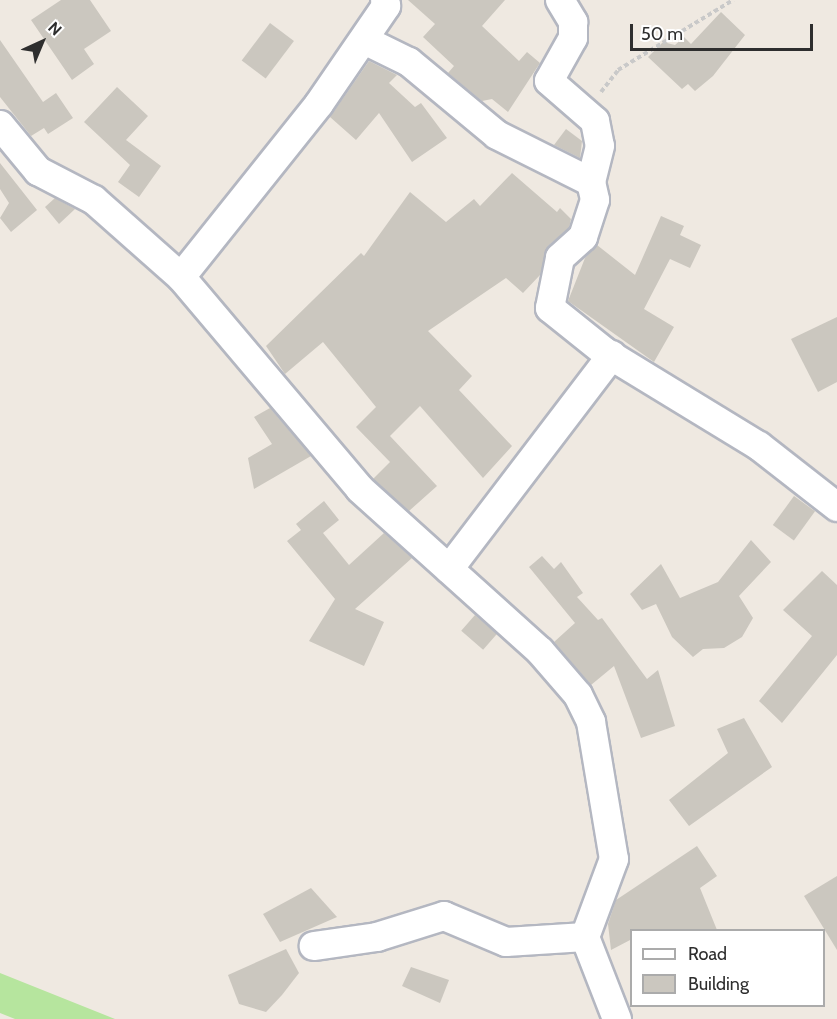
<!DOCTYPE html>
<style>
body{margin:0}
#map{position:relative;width:837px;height:1019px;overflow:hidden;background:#efe9e1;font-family:Cabin,sans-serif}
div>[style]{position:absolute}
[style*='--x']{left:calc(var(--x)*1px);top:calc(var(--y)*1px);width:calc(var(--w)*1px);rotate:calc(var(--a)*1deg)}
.green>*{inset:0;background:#b6e59e}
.building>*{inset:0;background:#cbc7bf;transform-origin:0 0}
.path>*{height:4px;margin-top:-2px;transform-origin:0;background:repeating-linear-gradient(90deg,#c9c9c9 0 4.5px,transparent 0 7.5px)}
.roads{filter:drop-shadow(2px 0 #b4b7c1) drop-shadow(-2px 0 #b4b7c1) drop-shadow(0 2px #b4b7c1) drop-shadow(0 -2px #b4b7c1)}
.minor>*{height:28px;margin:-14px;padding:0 14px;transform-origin:14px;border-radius:14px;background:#fff}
span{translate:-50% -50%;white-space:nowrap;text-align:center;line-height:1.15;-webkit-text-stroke:4.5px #fff;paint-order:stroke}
.legend{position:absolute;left:630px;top:929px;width:195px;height:78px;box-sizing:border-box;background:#fff;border:2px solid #ababab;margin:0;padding:8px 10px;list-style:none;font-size:18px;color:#2e2e2e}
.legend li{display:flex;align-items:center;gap:12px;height:30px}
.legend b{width:30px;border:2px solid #ababab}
.north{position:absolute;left:12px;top:12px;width:60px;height:60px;-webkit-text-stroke:4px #fff;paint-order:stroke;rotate:44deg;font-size:16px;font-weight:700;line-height:24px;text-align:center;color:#2e2e2e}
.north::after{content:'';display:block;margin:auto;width:21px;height:27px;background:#2e2e2e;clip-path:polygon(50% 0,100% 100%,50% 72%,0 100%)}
.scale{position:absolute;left:630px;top:24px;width:183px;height:27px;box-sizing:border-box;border:3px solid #2e2e2e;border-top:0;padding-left:8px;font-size:18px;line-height:21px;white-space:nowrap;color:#2e2e2e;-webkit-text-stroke:4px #fff;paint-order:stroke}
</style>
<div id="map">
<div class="green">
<div style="clip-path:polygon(0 973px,115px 1019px,15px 1019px,0 1013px)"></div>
</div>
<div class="building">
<div style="clip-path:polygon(61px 0,90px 0,111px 31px,84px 49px,94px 64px,72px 80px,31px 20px)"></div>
<div style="clip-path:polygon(408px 0,505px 0,482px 26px,519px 61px,527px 52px,540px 63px,508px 112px,492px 99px,482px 101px,448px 73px,454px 66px,423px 37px,435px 24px)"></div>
<div style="clip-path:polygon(721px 12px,745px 35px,713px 76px,695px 91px,688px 84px,682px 89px,648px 57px,663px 42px,675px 45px,684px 37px,691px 44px)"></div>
<div style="left:270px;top:23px;width:30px;height:47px;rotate:37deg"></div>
<div style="clip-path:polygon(0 40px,43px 102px,56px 93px,73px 118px,48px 134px,44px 128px,31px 136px,0 97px)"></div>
<div style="clip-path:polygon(369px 61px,397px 75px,389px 83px,415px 107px,421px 103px,447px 138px,412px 162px,379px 113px,356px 140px,330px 117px)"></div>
<div style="clip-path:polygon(117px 87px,148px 116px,126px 140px,161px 166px,139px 197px,118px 182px,130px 165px,84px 122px)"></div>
<div style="clip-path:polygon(566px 129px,582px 141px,580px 158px,554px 145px)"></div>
<div style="clip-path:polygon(0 163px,37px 210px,11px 232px,0 218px,9px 203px,0 189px)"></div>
<div style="clip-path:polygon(512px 173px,557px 212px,560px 208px,571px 219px,569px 228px,548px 246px,540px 275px,523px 293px,506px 278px,428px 331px,472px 376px,459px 390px,512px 446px,483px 478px,420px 406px,390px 436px,437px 486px,409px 511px,373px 479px,390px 462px,356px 427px,376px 407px,323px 342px,285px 374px,266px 346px,361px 253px,364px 256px,410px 192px,446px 222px,474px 199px,480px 206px)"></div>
<div style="clip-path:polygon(55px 198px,75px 209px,59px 224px,45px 207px)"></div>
<div style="clip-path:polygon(661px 216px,684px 226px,680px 235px,701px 245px,690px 268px,670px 259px,644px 309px,674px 327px,654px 362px,568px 301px,585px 258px,597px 245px,635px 275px)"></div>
<div style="clip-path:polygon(837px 317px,837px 382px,818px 392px,791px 339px)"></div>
<div style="clip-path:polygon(270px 408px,311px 456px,254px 489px,248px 458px,272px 444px,254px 417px)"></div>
<div style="left:794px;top:496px;width:26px;height:36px;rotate:36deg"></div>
<div style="clip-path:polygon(324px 501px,339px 520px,323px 533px,349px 565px,384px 533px,412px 558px,355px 609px,384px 622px,364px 666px,309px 641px,335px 599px,287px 541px,301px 530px,296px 524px)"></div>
<div style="clip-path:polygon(751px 540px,771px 562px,739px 596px,753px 618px,742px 637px,724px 648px,703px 649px,693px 657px,672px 637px,656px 604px,642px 610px,630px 594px,661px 564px,680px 598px,718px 582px)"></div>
<div style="clip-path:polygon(542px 556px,554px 569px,561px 562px,583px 593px,577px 597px,598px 620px,602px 618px,647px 679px,658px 670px,675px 726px,641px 738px,614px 666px,591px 685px,554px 642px,575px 623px,529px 567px)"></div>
<div style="clip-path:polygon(822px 571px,837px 585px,837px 655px,782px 723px,759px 701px,812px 636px,783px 610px)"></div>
<div style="left:475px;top:615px;width:29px;height:21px;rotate:41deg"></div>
<div style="clip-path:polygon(744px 718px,772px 767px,689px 826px,669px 800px,728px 753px,717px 729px)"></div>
<div style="clip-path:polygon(697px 846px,717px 876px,700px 888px,717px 930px,632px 930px,632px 939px,611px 950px,608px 924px,616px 900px)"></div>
<div style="clip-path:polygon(837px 876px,837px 950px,804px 896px)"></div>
<div style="clip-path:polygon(311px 888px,337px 917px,280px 942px,263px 914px)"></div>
<div style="clip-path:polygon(286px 949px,299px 973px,282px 995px,266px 1012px,239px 1004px,228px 975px)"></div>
<div style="clip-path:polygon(411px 967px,449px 980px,440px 1003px,402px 986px)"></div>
</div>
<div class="path">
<div style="--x:601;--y:92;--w:28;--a:-52"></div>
<div style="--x:618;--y:70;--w:135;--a:-31.3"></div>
</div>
<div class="roads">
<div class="minor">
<div style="--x:560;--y:0;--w:26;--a:59"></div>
<div style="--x:573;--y:22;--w:16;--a:90"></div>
<div style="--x:573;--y:38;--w:49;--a:119.2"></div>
<div style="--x:549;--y:81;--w:61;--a:41"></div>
<div style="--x:595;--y:121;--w:25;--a:79"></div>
<div style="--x:600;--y:146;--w:37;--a:104"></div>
<div style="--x:591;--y:182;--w:18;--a:77"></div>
<div style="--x:595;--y:200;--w:39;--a:108"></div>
<div style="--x:583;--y:237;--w:31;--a:138"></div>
<div style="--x:560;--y:258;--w:51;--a:101.3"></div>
<div style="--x:550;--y:308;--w:70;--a:38.7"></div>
<div style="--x:605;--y:352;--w:180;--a:31.4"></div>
<div style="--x:759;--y:446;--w:99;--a:38"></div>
<div style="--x:364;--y:40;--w:50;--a:26.1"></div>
<div style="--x:409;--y:62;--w:114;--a:39.7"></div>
<div style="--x:497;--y:135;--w:105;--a:26.6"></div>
<div style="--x:0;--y:125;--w:60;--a:50.4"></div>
<div style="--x:38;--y:171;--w:63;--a:27.4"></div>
<div style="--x:94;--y:200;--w:116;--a:41.5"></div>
<div style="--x:181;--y:277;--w:277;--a:49.8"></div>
<div style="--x:360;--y:489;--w:242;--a:42"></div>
<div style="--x:540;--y:651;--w:58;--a:49.2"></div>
<div style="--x:578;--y:695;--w:30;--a:64"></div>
<div style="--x:591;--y:722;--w:139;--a:80.5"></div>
<div style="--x:614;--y:859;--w:83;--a:110.4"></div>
<div style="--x:585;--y:937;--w:79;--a:176.4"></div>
<div style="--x:506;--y:942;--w:67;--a:-157.2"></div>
<div style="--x:444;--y:916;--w:70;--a:162.6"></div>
<div style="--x:377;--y:937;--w:64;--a:171.9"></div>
<div style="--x:181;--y:277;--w:221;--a:-51.4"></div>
<div style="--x:319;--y:104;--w:119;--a:-55.6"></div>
<div style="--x:386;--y:6;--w:6;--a:-99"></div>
<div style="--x:449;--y:569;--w:269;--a:-52.7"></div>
<div style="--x:585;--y:937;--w:88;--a:68.7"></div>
</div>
</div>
<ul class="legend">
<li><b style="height:8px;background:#fff"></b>Road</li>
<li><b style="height:16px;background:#cbc7bf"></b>Building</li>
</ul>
<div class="north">N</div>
<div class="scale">50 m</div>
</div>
